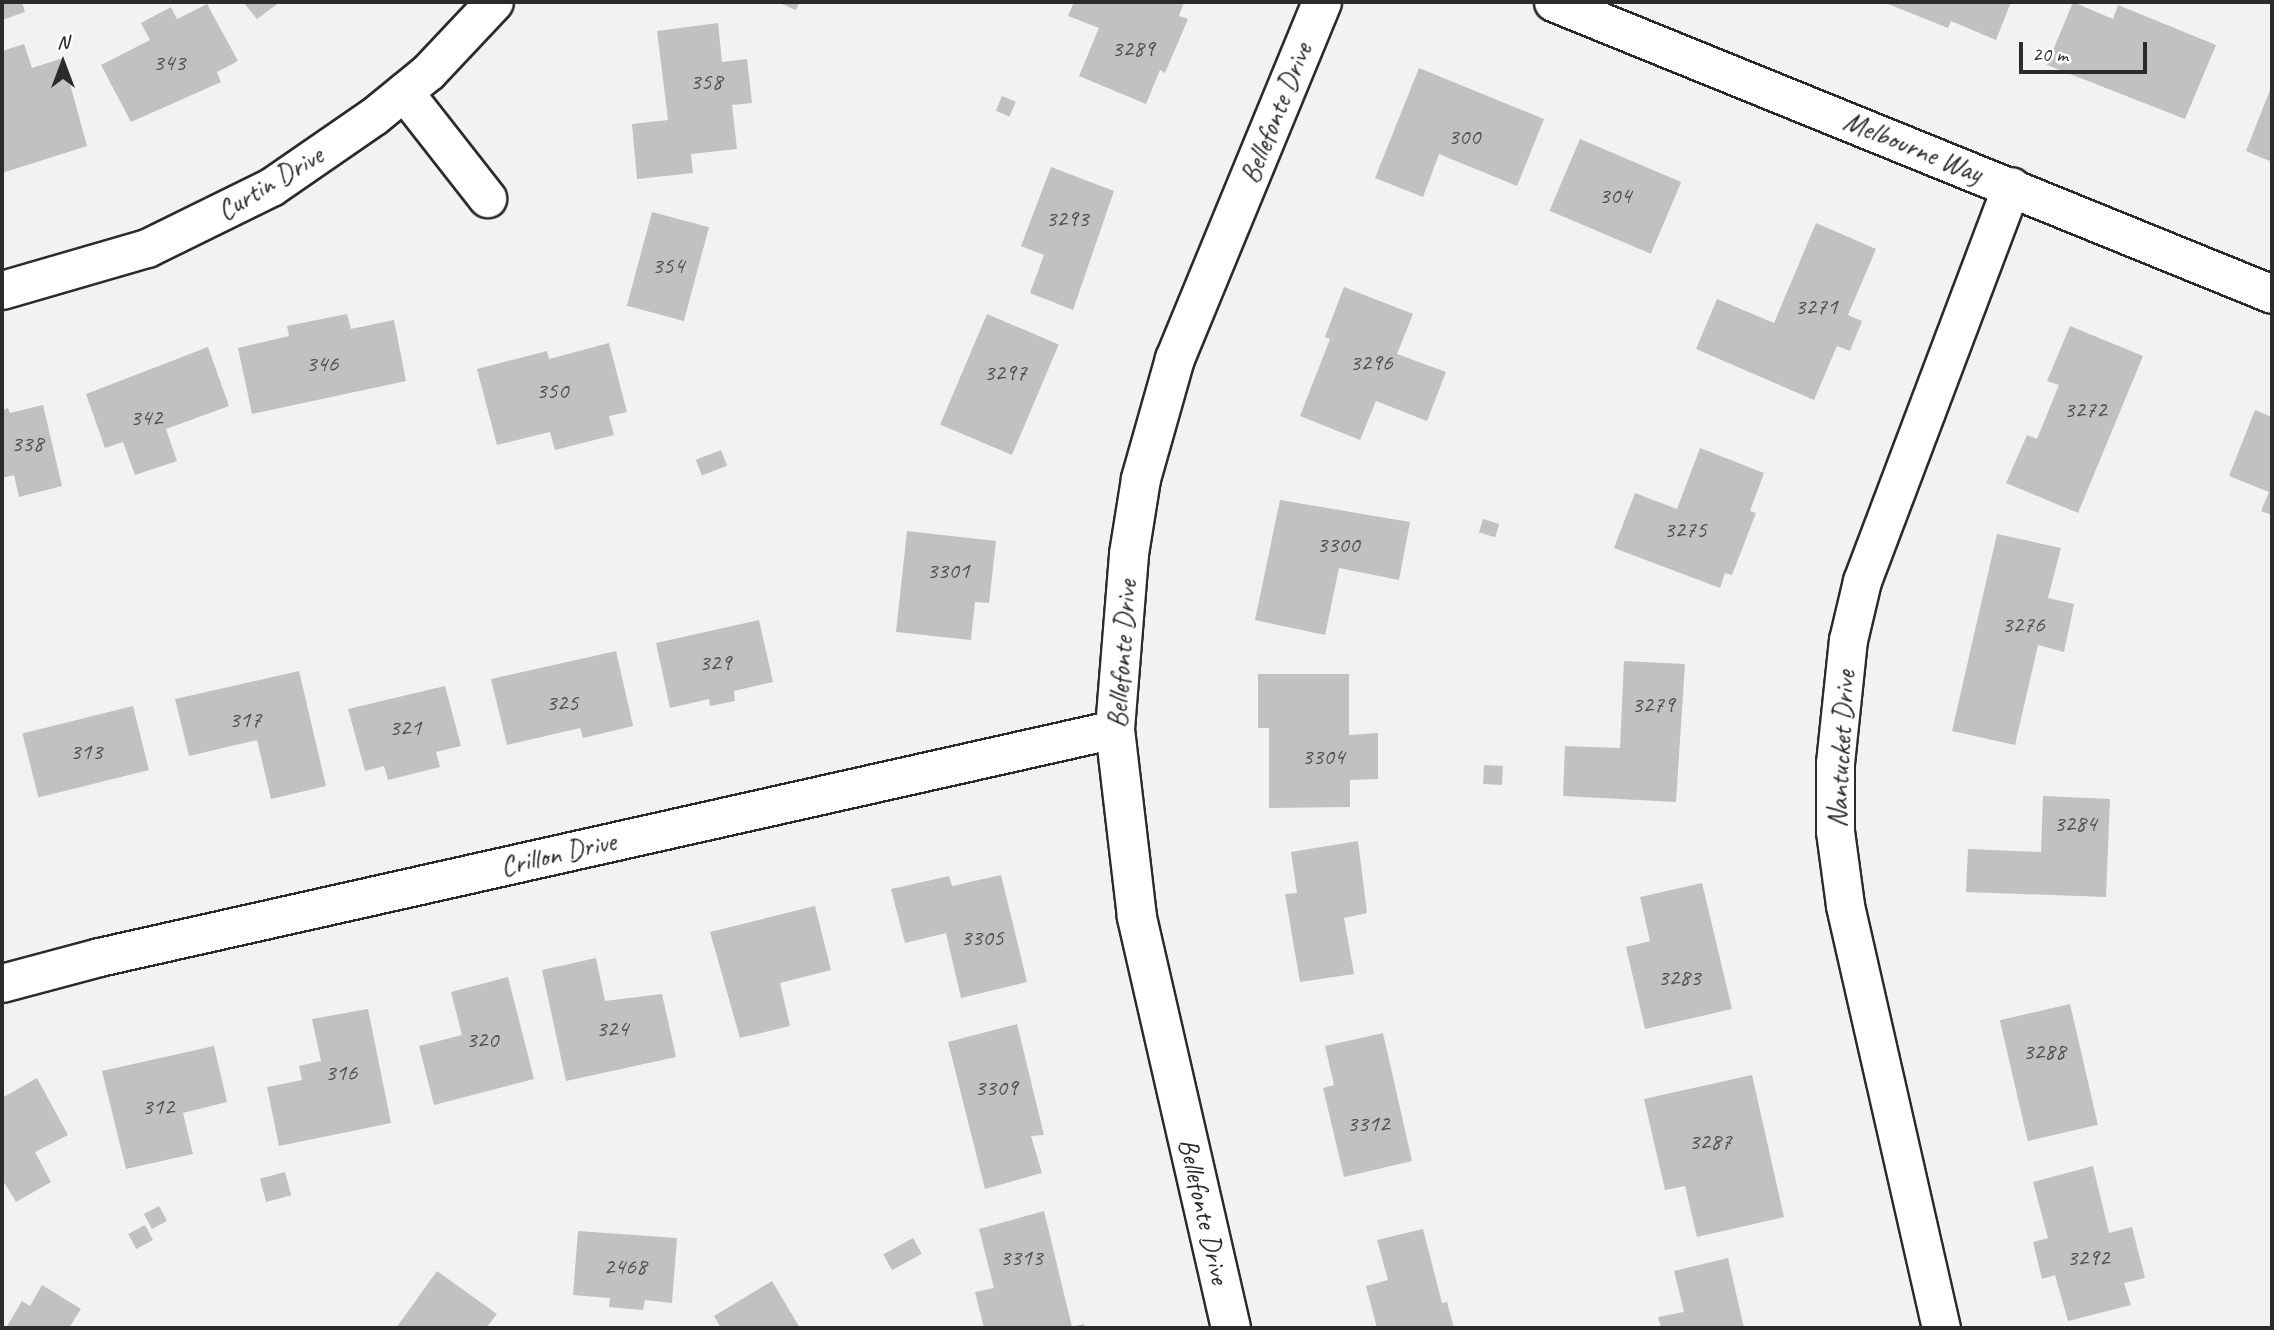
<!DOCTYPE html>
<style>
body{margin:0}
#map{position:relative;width:2274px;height:1330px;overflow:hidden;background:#f2f2f2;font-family:Caveat,sans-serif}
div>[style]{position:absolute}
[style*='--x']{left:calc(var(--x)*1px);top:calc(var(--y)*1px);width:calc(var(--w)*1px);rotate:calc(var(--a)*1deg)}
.building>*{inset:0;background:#c1c1c1;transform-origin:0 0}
.roads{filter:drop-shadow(2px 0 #2b2b2b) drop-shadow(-2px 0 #2b2b2b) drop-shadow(0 2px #2b2b2b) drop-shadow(0 -2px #2b2b2b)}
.minor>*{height:37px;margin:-18.5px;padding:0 18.5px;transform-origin:18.5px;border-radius:18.5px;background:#fff}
.tertiary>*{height:38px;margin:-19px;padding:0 19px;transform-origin:19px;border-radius:19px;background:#fff}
span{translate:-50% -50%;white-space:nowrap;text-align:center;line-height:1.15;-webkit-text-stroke:5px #fff;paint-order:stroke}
.number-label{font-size:24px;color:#505050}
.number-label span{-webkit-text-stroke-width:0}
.street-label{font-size:28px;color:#2b2b2b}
.frame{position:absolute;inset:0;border:4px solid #2b2b2b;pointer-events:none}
.north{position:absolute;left:28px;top:28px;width:70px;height:70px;-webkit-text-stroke:5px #fff;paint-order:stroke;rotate:0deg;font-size:19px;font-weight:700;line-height:28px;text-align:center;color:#2b2b2b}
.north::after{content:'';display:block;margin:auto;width:24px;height:32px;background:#2b2b2b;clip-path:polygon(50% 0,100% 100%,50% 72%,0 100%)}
.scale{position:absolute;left:2019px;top:42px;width:128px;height:32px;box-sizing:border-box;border:4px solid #2b2b2b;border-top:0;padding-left:9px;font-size:21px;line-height:24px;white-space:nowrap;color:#2b2b2b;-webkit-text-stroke:5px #fff;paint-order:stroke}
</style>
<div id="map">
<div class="building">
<div style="clip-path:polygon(2px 2px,22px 2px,25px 12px,2px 20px)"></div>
<div style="clip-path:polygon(243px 2px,280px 2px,257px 19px)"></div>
<div style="clip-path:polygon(777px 2px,800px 2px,796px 10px)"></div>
<div style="clip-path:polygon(1074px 2px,1184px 2px,1179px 16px,1188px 19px,1165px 73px,1160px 70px,1146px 104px,1079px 76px,1099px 28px,1068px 16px)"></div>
<div style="clip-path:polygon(1883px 2px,2011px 2px,1996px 40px,1951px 21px,1948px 28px)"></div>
<div style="clip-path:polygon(2073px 2px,2113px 19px,2118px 5px,2216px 45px,2185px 119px,2047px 65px)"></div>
<div style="clip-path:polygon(207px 4px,238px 61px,217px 72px,221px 82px,131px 122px,101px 65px,150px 40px,141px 23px,171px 7px,177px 19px)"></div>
<div style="clip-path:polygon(718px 23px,722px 62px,747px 59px,752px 103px,732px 105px,737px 149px,691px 154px,693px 173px,637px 179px,632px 124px,668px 120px,657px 31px)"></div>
<div style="clip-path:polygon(24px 44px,32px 68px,63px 58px,87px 146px,2px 173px,2px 51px)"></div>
<div style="clip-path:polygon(1419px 68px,1544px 119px,1517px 186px,1439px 154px,1423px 197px,1375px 178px)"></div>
<div style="clip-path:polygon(2272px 85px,2272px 162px,2246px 151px)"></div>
<div style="left:1002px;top:96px;width:15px;height:16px;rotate:23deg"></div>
<div style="left:1580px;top:139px;width:110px;height:78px;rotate:23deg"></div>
<div style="clip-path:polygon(1051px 167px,1114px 191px,1073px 310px,1030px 293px,1044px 255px,1021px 246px)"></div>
<div style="left:652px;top:212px;width:59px;height:97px;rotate:15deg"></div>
<div style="clip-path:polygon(1816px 223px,1876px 249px,1848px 315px,1862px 321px,1850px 351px,1837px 346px,1814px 400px,1696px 349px,1717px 299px,1774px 323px)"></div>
<div style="clip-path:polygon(1344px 287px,1413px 314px,1397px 354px,1446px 372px,1427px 421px,1376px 401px,1360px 440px,1300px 416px,1330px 339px,1325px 337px)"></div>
<div style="clip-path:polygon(347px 314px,351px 329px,394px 320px,406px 381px,252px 414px,238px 348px,289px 336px,287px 326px)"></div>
<div style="left:987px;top:314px;width:78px;height:120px;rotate:23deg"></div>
<div style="clip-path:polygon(2070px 326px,2143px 356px,2078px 513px,2006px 483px,2027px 435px,2037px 439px,2059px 385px,2047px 381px)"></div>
<div style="clip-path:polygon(609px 343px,627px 412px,609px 416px,614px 435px,555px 450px,550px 432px,497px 445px,477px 369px,547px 351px,549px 359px)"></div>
<div style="clip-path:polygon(208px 347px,229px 406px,166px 429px,177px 461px,135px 475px,123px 442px,105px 448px,86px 394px)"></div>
<div style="clip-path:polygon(43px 405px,62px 486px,19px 497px,14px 475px,2px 478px,2px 410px,8px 408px,10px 413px)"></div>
<div style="clip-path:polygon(2255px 410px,2272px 417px,2272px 515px,2261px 511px,2269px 492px,2229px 476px)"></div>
<div style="clip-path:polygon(1700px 448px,1764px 473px,1750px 511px,1756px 513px,1732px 575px,1725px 573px,1720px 588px,1614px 548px,1635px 493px,1677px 509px)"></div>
<div style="left:721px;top:450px;width:17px;height:27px;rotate:69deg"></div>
<div style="clip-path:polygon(1280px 500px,1410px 522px,1399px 580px,1339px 568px,1325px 635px,1255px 620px)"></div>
<div style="left:1483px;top:519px;width:17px;height:14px;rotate:17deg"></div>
<div style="clip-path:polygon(907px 531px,996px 541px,989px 603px,975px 602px,971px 640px,896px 632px)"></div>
<div style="clip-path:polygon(1997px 534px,2061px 548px,2048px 598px,2074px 604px,2064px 652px,2038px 645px,2015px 745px,1952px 731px)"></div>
<div style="clip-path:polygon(759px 620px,773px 682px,734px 691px,735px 701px,710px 706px,709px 699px,670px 708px,656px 643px)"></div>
<div style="clip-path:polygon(616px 651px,633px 726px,583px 738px,580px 728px,507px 745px,491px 679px)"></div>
<div style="clip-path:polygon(1624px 661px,1685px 664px,1676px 802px,1563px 796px,1565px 746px,1620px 748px)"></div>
<div style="clip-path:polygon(299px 671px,326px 786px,271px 799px,257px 740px,189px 756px,175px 699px)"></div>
<div style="clip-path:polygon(1258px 674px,1349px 674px,1349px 735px,1378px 733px,1378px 779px,1350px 780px,1350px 807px,1269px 808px,1269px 728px,1258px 728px)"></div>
<div style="clip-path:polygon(445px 686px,461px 746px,436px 752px,440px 767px,388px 780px,384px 766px,365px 771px,348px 709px)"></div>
<div style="left:133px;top:706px;width:66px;height:114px;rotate:76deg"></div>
<div style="left:1484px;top:765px;width:19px;height:19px;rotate:3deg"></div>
<div style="clip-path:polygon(2043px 796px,2110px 799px,2106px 897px,1966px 892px,1968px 849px,2041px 852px)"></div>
<div style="clip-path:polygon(1358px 841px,1367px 913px,1344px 918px,1354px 974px,1300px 982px,1285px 894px,1297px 893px,1291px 852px)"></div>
<div style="clip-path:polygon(1001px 875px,1027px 982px,961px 998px,946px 933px,905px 943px,891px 889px,949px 876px,952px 886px)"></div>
<div style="clip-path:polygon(1702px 883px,1732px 1009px,1645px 1029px,1626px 947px,1650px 941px,1640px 897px)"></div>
<div style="clip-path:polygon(815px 906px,831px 970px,780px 983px,790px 1026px,740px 1038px,710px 932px)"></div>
<div style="clip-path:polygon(596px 958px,605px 1001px,662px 994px,676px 1057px,566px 1081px,542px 970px)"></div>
<div style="clip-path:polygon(508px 977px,534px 1079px,434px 1105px,419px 1046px,462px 1035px,451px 992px)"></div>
<div style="left:2070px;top:1004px;width:124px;height:72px;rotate:77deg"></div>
<div style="clip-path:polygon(368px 1009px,391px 1123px,279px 1146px,267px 1087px,302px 1080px,299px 1066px,321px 1061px,312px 1019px)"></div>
<div style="clip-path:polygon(1017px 1024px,1044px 1135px,1031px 1136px,1042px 1173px,985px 1189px,948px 1042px)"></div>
<div style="clip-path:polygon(1383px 1033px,1412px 1161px,1344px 1177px,1323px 1088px,1334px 1085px,1325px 1046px)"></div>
<div style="clip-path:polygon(214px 1046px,227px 1102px,183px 1113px,193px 1154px,126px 1169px,102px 1071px)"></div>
<div style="clip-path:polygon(1752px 1075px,1784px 1217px,1697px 1237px,1685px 1186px,1665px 1190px,1644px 1099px)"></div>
<div style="clip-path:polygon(37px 1078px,68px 1135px,35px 1152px,51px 1182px,16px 1202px,2px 1179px,2px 1098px)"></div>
<div style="clip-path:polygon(2093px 1166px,2109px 1233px,2132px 1227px,2145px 1278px,2124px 1283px,2131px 1305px,2068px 1321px,2055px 1275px,2042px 1279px,2033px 1242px,2048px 1238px,2033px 1182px)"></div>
<div style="left:285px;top:1172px;width:24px;height:26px;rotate:75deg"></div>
<div style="left:159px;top:1206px;width:17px;height:17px;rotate:62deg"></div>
<div style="clip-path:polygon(1044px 1211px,1072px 1327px,1084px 1324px,1085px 1328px,984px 1328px,975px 1292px,994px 1288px,979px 1229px)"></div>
<div style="left:145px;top:1225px;width:17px;height:19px;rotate:62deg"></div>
<div style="clip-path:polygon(1423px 1229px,1442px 1303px,1447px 1302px,1454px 1328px,1377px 1328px,1366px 1286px,1388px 1280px,1377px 1240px)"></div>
<div style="clip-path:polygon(578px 1231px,677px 1238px,672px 1303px,645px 1300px,643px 1310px,609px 1307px,610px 1298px,573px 1295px)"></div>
<div style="left:913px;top:1238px;width:18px;height:34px;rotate:61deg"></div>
<div style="clip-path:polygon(1728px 1258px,1744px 1328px,1661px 1328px,1658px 1317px,1684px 1312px,1674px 1271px)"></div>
<div style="clip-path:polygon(437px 1271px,497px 1314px,486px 1328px,396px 1328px)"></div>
<div style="clip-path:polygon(772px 1281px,800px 1328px,721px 1328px,714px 1316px)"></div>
<div style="clip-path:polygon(42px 1285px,81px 1309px,69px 1328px,6px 1328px,22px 1301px,30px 1306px)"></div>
</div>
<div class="roads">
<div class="minor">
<div style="--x:1553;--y:2;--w:776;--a:22.1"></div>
<div style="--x:404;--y:92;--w:135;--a:51.9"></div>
<div style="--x:2;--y:290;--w:151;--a:-16.2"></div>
<div style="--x:147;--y:248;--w:138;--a:-26.2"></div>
<div style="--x:271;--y:187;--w:125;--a:-34.6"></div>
<div style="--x:374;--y:116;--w:70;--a:-39.2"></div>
<div style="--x:428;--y:72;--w:96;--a:-46.7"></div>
<div style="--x:2;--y:983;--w:100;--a:-15"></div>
<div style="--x:99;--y:957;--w:1041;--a:-12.65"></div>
<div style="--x:1941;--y:1328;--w:434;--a:-102.8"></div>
<div style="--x:1845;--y:905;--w:75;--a:-97.7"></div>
<div style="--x:1835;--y:831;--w:68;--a:-90"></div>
<div style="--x:1835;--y:763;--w:124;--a:-84"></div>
<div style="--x:1848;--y:640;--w:61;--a:-76.7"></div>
<div style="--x:1862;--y:581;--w:422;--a:-69.3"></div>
</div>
<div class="tertiary">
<div style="--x:1231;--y:1328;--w:422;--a:-102.9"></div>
<div style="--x:1137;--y:917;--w:189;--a:-96.7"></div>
<div style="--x:1115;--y:729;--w:176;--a:-85.4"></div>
<div style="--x:1129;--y:554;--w:76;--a:-80.9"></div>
<div style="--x:1141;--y:479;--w:125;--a:-74.2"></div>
<div style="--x:1175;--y:359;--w:386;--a:-67.6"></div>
</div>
</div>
<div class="number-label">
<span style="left:1133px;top:49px">3289</span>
<span style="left:169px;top:63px">343</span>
<span style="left:706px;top:82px">358</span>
<span style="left:1464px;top:137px">300</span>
<span style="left:1615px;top:196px">304</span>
<span style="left:1067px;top:219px">3293</span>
<span style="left:668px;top:266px">354</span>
<span style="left:1816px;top:307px">3271</span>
<span style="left:1371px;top:363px">3296</span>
<span style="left:322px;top:364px">346</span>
<span style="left:1005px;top:373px">3297</span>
<span style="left:552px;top:391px">350</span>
<span style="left:2085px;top:410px">3272</span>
<span style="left:146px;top:418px">342</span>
<span style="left:27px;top:444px">338</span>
<span style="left:1685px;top:530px">3275</span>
<span style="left:1338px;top:545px">3300</span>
<span style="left:948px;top:571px">3301</span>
<span style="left:2023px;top:625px">3276</span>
<span style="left:715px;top:663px">329</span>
<span style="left:562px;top:703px">325</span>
<span style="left:1653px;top:705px">3279</span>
<span style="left:245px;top:720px">317</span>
<span style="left:405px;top:728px">321</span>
<span style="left:86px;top:752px">313</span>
<span style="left:1323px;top:757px">3304</span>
<span style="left:2075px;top:824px">3284</span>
<span style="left:982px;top:938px">3305</span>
<span style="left:1679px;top:978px">3283</span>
<span style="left:612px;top:1029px">324</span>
<span style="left:482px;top:1040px">320</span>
<span style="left:2044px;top:1052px">3288</span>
<span style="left:341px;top:1073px">316</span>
<span style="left:996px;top:1088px">3309</span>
<span style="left:158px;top:1107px">312</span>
<span style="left:1368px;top:1124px">3312</span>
<span style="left:1710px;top:1142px">3287</span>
<span style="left:1021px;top:1258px">3313</span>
<span style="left:2088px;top:1258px">3292</span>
<span style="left:625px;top:1267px">2468</span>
</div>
<div class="street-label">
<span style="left:1276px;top:113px;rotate:-68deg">Bellefonte Drive</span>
<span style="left:1913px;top:147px;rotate:22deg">Melbourne Way</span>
<span style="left:270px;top:183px;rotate:-31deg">Curtin Drive</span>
<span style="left:1122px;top:654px;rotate:-86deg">Bellefonte Drive</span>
<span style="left:1841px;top:749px;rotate:-87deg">Nantucket Drive</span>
<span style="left:558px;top:854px;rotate:-13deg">Crillon Drive</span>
<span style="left:1204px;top:1211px;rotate:77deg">Bellefonte Drive</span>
</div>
<div class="frame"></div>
<div class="north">N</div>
<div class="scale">20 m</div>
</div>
